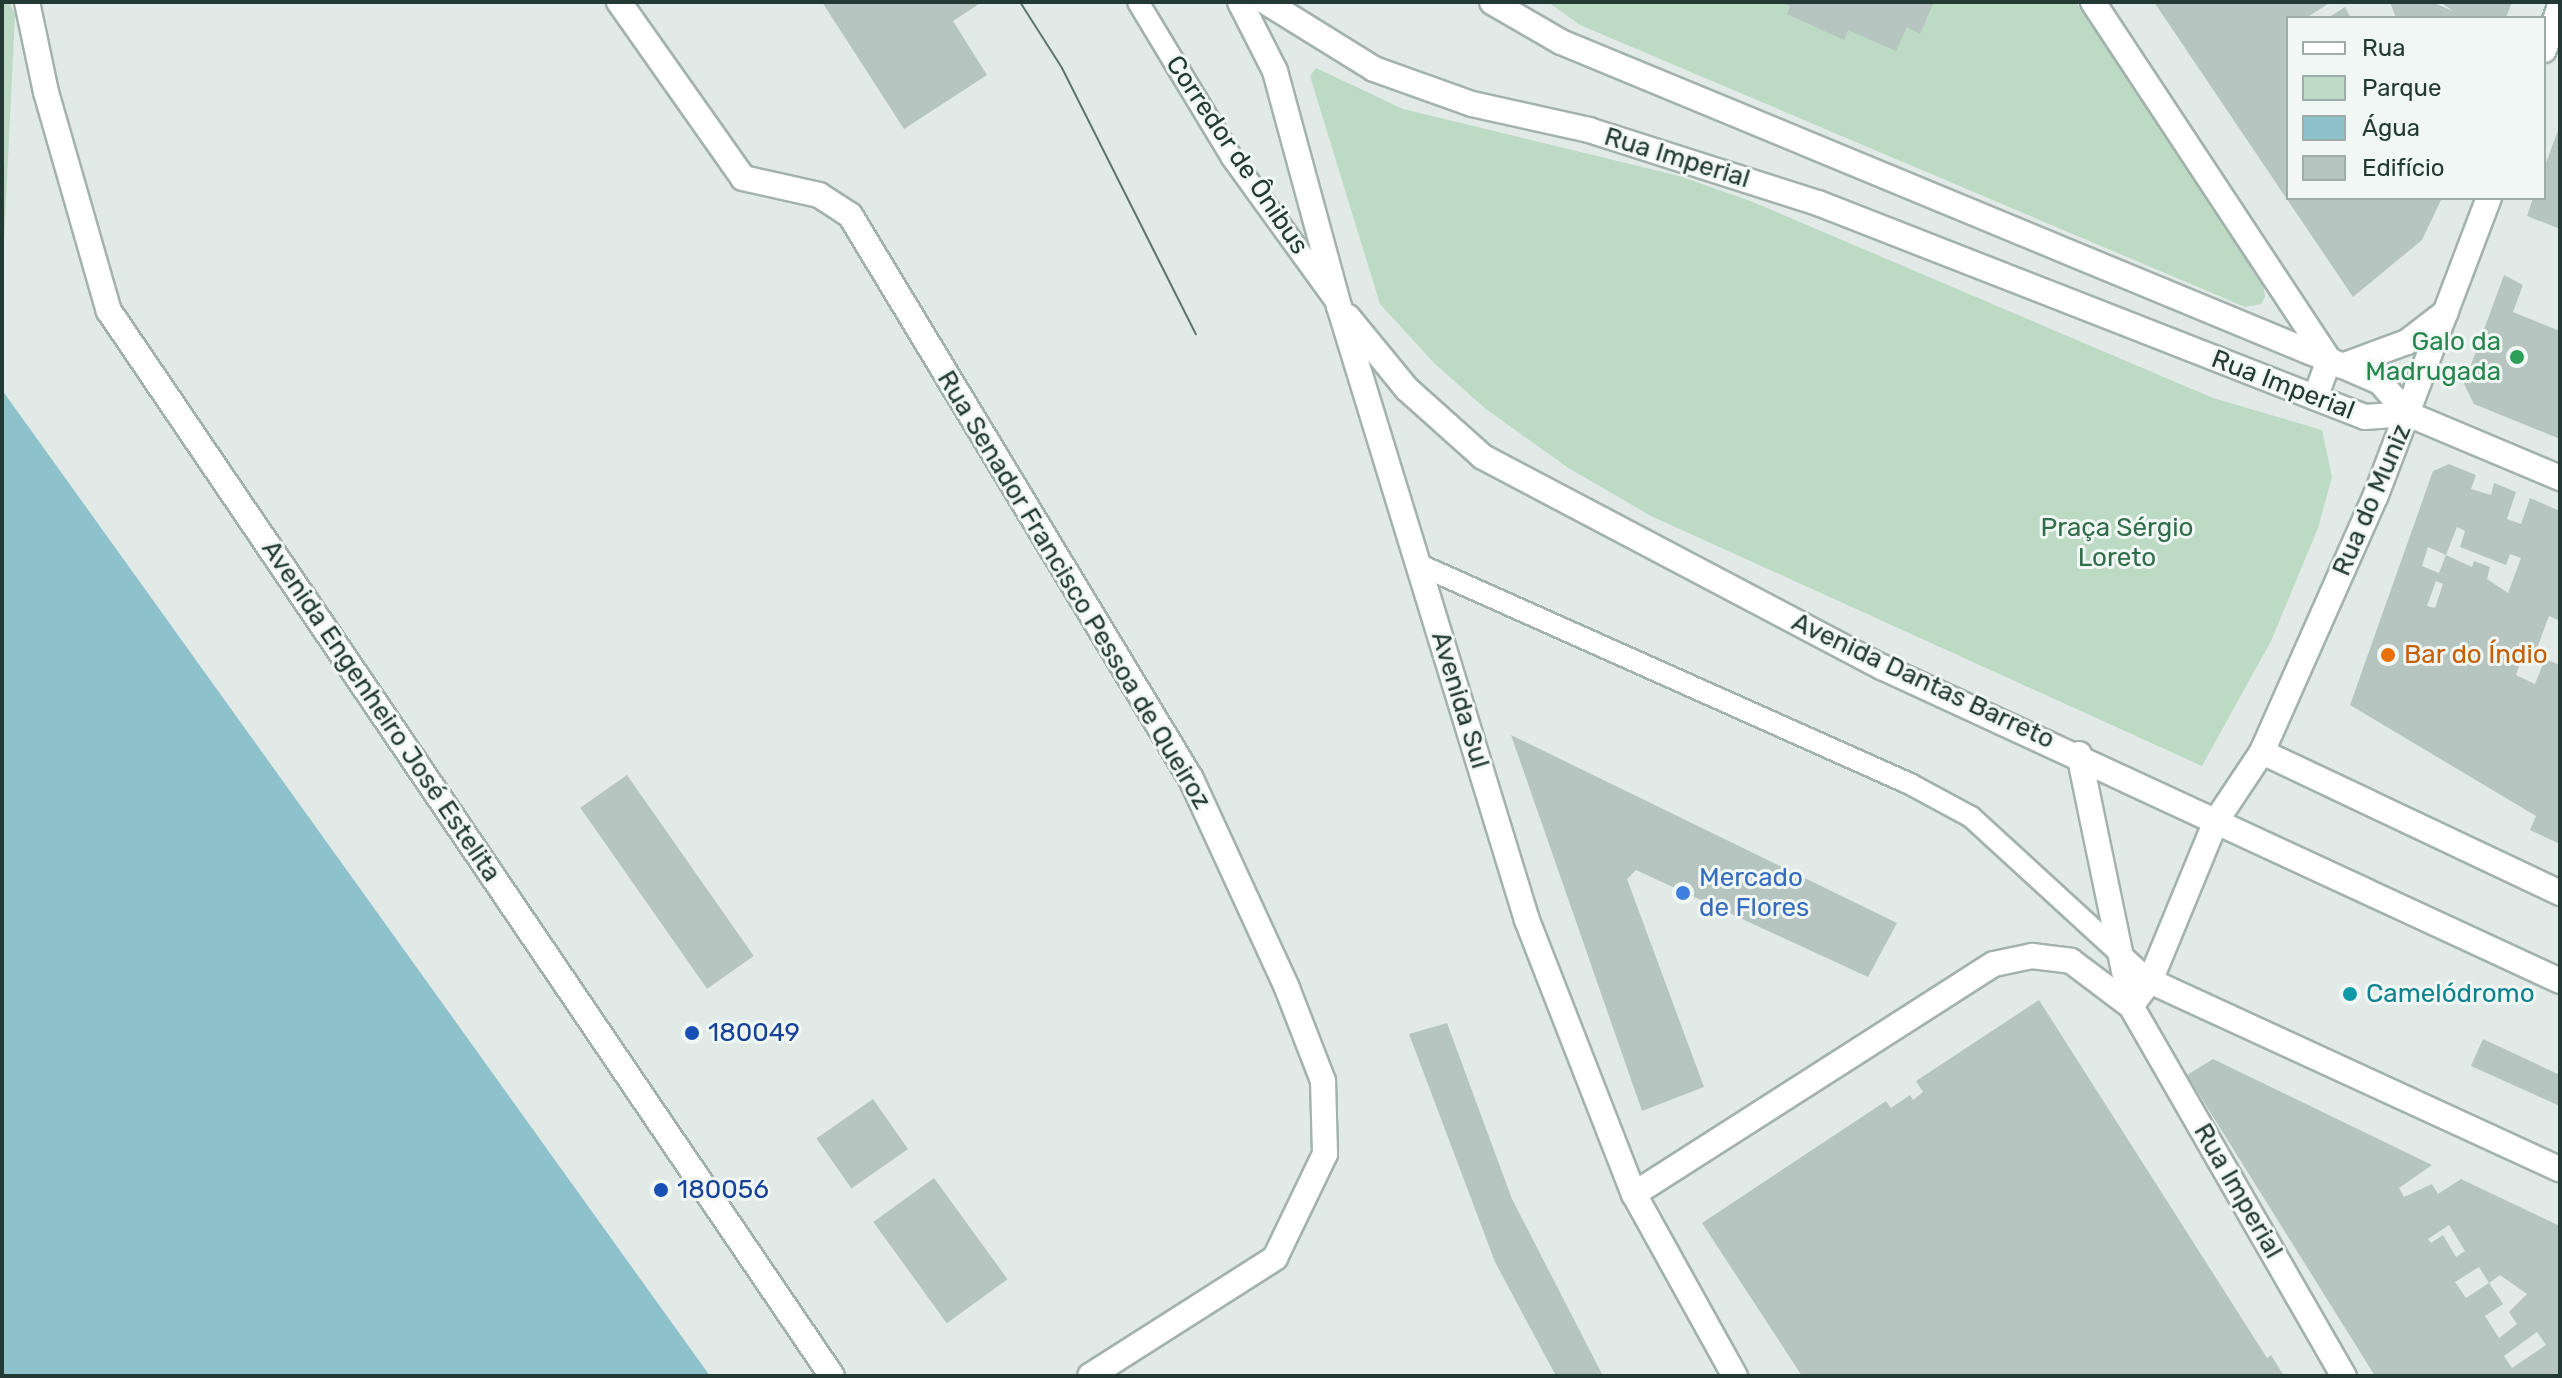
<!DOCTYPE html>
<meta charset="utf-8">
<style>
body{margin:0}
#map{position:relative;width:2562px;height:1378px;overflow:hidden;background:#e1eae7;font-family:Rubik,sans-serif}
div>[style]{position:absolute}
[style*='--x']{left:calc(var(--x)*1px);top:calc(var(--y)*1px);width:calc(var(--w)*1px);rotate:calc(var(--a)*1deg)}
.green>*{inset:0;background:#bcdac4}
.water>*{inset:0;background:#8dc1cb}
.building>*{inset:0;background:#b7c5c0;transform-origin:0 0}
.roads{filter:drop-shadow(2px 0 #a4b2ae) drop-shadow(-2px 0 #a4b2ae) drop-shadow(0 2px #a4b2ae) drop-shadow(0 -2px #a4b2ae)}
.lane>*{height:20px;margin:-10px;padding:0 10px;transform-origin:10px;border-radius:10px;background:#fff}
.street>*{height:24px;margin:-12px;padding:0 12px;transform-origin:12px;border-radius:12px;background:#fff}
.secondary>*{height:24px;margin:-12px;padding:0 12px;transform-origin:12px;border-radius:12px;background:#fff}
.tram>*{height:2px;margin:-1px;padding:0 1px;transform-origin:1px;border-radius:1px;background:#5d756f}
.dots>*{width:22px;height:22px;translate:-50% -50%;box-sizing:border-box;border:4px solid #f1f7f4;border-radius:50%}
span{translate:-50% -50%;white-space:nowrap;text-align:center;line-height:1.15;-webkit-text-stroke:6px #f1f7f4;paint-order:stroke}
.street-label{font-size:26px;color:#233a34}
.leisure-label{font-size:26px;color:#27864d}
.right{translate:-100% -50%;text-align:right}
.park-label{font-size:26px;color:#306d49}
.food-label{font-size:26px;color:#c56008}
.left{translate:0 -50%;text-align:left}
.shop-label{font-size:26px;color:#366cbe}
.culture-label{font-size:26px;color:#0d838f}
.transit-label{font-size:26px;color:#164399}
.frame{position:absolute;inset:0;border:4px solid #233a34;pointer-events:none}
.legend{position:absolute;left:2286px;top:16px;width:260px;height:184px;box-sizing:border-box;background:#f1f7f4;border:2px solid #9faba7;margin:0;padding:10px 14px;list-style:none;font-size:24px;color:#233a34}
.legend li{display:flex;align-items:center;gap:16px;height:40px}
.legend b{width:40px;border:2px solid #9faba7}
</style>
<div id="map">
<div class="green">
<div style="clip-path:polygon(2px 2px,9px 2px,15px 15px,2px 281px)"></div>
<div style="clip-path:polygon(1548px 2px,2076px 2px,2262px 276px,2265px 297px,2261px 304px,2245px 307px,1580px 25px)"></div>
<div style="clip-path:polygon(1316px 68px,1403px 109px,1679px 176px,1753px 202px,2213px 398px,2322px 430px,2332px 477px,2318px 528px,2271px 641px,2202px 766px,1651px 516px,1567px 467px,1486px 409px,1434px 363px,1380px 304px,1310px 76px)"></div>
</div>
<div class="water">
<div style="clip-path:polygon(2px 390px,710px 1376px,2px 1376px)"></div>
</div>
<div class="building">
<div style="clip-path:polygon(822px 2px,982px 2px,953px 21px,987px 75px,904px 129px)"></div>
<div style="clip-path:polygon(1781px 2px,1934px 2px,1920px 34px,1907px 27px,1896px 51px,1848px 30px,1844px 40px,1787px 14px,1790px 6px)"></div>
<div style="clip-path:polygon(2154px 2px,2331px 2px,2306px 18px,2288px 18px,2288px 198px,2442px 198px,2422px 240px,2353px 297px)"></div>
<div style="clip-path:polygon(2390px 2px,2432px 2px,2453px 11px,2440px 2px,2512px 2px,2506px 18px,2396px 18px)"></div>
<div style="clip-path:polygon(2345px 7px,2351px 18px,2328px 18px)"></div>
<div style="clip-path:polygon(2560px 125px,2560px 229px,2527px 216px,2533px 198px,2544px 198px,2544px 168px)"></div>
<div style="clip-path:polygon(2504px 275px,2523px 285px,2513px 312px,2560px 331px,2560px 439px,2474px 404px,2464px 384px)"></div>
<div style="clip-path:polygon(evenodd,2449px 464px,2476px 475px,2471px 489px,2491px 495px,2494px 483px,2516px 492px,2507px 519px,2521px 524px,2530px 498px,2560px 511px,2560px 621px,2549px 616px,2532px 662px,2522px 658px,2516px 675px,2535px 684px,2545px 659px,2560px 665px,2560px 844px,2530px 830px,2536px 816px,2350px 705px,2433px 471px,2449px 464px,2457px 527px,2465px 531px,2460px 547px,2506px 565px,2510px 554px,2521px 558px,2508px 593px,2487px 579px,2490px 567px,2474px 561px,2472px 567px,2446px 555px,2439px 573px,2422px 566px,2428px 547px,2446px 555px,2457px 527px,2449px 464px,2436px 581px,2443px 584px,2435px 608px,2427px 606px,2436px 581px)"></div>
<div style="clip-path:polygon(1511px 735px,1897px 923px,1868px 977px,1636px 870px,1627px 879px,1704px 1087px,1642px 1111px)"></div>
<div style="left:627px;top:775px;width:221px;height:57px;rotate:55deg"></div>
<div style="clip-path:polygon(2039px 1000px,2267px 1358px,2271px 1355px,2284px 1376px,1802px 1376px,1702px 1223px,1886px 1101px,1891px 1108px,1910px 1095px,1913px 1100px,1923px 1092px,1916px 1081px)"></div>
<div style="clip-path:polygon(1447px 1023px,1512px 1199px,1603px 1376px,1556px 1376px,1495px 1262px,1409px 1034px)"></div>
<div style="clip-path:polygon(2483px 1039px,2560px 1075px,2560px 1106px,2471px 1066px)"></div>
<div style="clip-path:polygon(evenodd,2213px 1059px,2432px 1165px,2399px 1188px,2404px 1197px,2432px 1184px,2438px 1194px,2461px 1179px,2560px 1226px,2560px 1376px,2375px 1376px,2187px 1075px,2213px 1059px,2449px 1225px,2465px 1251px,2456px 1257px,2443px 1235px,2431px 1243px,2428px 1239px,2449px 1225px,2213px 1059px,2479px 1267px,2489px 1283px,2500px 1275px,2527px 1294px,2509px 1312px,2517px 1324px,2499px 1338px,2485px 1316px,2503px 1304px,2489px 1283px,2466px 1298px,2455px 1282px,2479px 1267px,2213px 1059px,2537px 1332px,2546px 1345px,2512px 1368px,2504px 1356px,2537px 1332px)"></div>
<div style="left:873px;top:1099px;width:61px;height:69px;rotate:55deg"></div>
<div style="left:934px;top:1178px;width:125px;height:75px;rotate:54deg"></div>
</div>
<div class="roads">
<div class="lane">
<div style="--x:1138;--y:2;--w:182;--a:58.9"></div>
<div style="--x:1232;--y:158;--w:174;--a:54.1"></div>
<div style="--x:1420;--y:565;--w:537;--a:24.08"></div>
<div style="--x:1910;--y:784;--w:69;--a:28.4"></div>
<div style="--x:1971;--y:817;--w:243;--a:42.5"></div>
</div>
<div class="street">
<div style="--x:2093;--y:2;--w:429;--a:56.6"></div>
<div style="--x:2329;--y:360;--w:40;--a:110.2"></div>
</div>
<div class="secondary">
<div style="--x:27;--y:2;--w:92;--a:78.1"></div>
<div style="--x:46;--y:92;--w:228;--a:74"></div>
<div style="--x:109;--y:311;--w:1287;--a:55.83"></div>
<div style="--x:619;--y:2;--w:215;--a:54.8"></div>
<div style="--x:743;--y:178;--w:78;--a:12.6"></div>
<div style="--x:819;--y:195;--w:37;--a:33"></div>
<div style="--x:850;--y:215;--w:659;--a:58.84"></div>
<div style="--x:1191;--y:779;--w:230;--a:65.3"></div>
<div style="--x:1287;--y:988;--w:100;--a:68.8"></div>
<div style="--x:1323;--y:1081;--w:73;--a:88.4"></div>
<div style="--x:1325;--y:1154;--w:115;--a:115.7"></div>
<div style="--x:1275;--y:1258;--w:219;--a:147.5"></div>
<div style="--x:1240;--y:2;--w:77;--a:63.1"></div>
<div style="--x:1275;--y:71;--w:244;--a:74.8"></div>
<div style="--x:1339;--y:306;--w:642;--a:72.98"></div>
<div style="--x:1527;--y:920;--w:294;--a:68.7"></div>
<div style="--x:1634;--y:1194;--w:208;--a:61"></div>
<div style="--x:1266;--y:2;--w:127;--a:31.8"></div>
<div style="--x:1374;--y:69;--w:104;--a:19.7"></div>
<div style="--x:1472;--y:104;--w:120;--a:12.5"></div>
<div style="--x:1589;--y:130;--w:240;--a:17.7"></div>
<div style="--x:1818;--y:203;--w:587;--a:21.37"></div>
<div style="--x:2365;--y:417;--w:43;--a:-4"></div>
<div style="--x:1492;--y:2;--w:80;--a:30.1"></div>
<div style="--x:1561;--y:42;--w:831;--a:22.49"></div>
<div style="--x:2329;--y:360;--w:56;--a:23.3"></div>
<div style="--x:2380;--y:382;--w:43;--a:48.8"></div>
<div style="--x:2408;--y:414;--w:165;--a:22.8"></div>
<div style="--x:2544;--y:50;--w:47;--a:-70"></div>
<div style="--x:1348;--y:317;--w:93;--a:50.7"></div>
<div style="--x:1407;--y:389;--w:102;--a:41.8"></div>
<div style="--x:1483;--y:457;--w:451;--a:27.8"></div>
<div style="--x:1882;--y:667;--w:747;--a:24.85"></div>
<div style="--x:2342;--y:366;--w:69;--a:-20.3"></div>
<div style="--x:2407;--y:342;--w:49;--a:-37.6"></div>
<div style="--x:2262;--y:752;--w:330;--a:25.3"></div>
<div style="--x:2079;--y:754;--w:257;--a:78.3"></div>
<div style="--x:2131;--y:1006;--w:427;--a:60.1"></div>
<div style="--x:2150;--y:981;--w:451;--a:24.7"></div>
<div style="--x:2131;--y:1006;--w:31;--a:-53"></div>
<div style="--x:2150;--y:981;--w:173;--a:-67.6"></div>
<div style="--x:2216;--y:821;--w:83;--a:-56.3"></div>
<div style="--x:2262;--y:752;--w:281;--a:-66.1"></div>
<div style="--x:2376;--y:495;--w:318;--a:-69.2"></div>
<div style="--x:1634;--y:1194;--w:427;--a:-32.6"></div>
<div style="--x:1994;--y:964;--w:39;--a:-12"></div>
<div style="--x:2032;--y:956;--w:39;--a:7"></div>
<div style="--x:2071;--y:961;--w:75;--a:36.9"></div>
</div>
</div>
<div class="tram">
<div style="--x:1020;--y:2;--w:78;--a:57.5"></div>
<div style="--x:1062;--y:68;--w:298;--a:63.3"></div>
</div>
<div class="dots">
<div style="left:2517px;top:357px;background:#2e9e5b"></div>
<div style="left:2388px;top:655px;background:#e8710a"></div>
<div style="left:1683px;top:893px;background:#3f7fe0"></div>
<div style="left:2350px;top:994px;background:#0f9aa8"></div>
<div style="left:692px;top:1033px;background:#1a4fb4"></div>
<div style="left:661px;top:1190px;background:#1a4fb4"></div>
</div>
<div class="street-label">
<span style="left:1237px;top:155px;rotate:56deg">Corredor de Ônibus</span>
<span style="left:1677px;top:158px;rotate:17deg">Rua Imperial</span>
<span style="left:2283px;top:385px;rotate:21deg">Rua Imperial</span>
<span style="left:2372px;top:500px;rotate:-67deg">Rua do Muniz</span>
<span style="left:1074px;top:590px;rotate:59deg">Rua Senador Francisco Pessoa de Queiroz</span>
<span style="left:1923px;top:681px;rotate:25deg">Avenida Dantas Barreto</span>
<span style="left:1460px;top:700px;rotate:73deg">Avenida Sul</span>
<span style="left:381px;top:711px;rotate:56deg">Avenida Engenheiro José Estelita</span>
<span style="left:2238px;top:1191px;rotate:60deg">Rua Imperial</span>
</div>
<div class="leisure-label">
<span class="right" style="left:2501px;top:357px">Galo da<br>Madrugada</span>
</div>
<div class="park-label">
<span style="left:2117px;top:543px">Praça Sérgio<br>Loreto</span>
</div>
<div class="food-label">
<span class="left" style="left:2404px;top:655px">Bar do Índio</span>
</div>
<div class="shop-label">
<span class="left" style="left:1699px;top:893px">Mercado<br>de Flores</span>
</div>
<div class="culture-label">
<span class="left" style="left:2366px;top:994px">Camelódromo</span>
</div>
<div class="transit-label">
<span class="left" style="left:708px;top:1033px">180049</span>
<span class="left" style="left:677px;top:1190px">180056</span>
</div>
<div class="frame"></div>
<ul class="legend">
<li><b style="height:10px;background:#fff"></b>Rua</li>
<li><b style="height:22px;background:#bcdac4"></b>Parque</li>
<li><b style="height:22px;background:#8dc1cb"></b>Água</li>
<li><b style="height:22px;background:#b7c5c0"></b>Edifício</li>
</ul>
</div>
